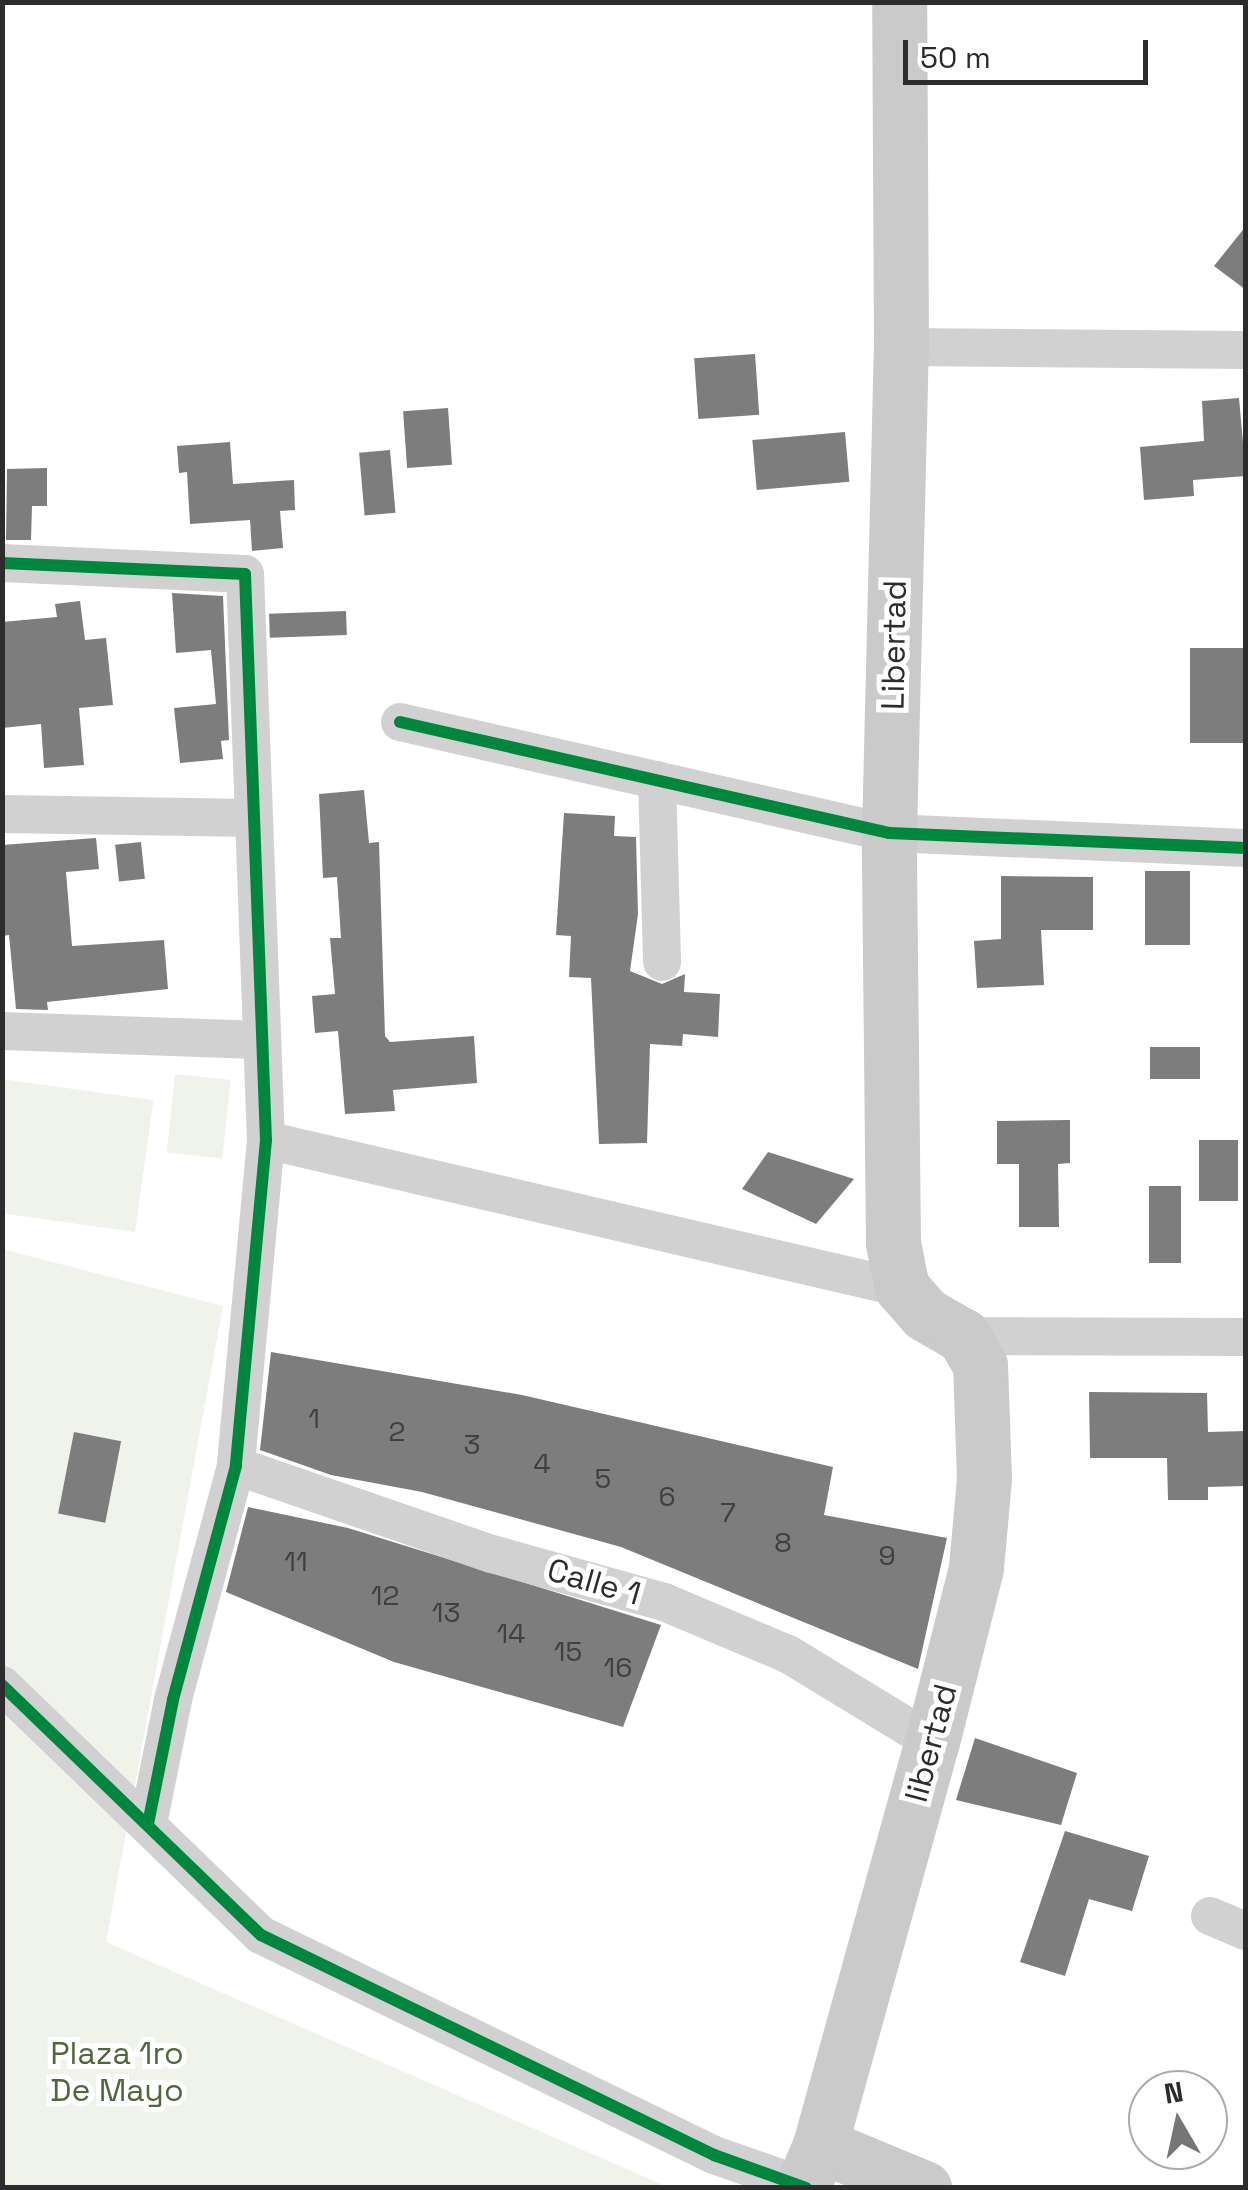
<!DOCTYPE html>
<style>
body{margin:0}
#map{position:relative;width:1248px;height:2190px;overflow:hidden;background:#fff;font-family:"Space Grotesk",sans-serif}
div>[style]{position:absolute}
[style*='--x']{left:calc(var(--x)*1px);top:calc(var(--y)*1px);width:calc(var(--w)*1px);rotate:calc(var(--a)*1deg)}
.green>*{inset:0;background:#eff3ea;transform-origin:0 0}
.building>*{inset:0;background:#7d7d7d;transform-origin:0 0}
.street>*{height:38px;margin:-19px;padding:0 19px;transform-origin:19px;border-radius:19px;background:#d1d1d1}
.secondary>*{height:55px;margin:-27.5px;padding:0 27.5px;transform-origin:27.5px;border-radius:27.5px;background:#cacaca}
.cycleway>*{height:12px;margin:-6px;padding:0 6px;transform-origin:6px;border-radius:6px;background:#00873e}
span{translate:-50% -50%;white-space:nowrap;text-align:center;line-height:1.15;-webkit-text-stroke:10px #fff;paint-order:stroke}
.number-label{font-size:28px;color:#404040}
.number-label span{-webkit-text-stroke-width:0}
.street-label{font-size:32px;color:#2c2c2c}
.park-label{font-size:32px;color:#506739}
.frame{position:absolute;inset:0;border:5px solid #2c2c2c;pointer-events:none}
.north{position:absolute;left:1128px;top:2070px;width:100px;height:100px;box-sizing:border-box;background:#fff;border:2px solid #ababab;border-radius:50%;rotate:351deg;font-size:28px;font-weight:700;line-height:40px;text-align:center;color:#2c2c2c}
.north::after{content:'';display:block;margin:auto;width:35px;height:45px;background:#767676;clip-path:polygon(50% 0,100% 100%,50% 72%,0 100%)}
.scale{position:absolute;left:903px;top:40px;width:245px;height:45px;box-sizing:border-box;border:5px solid #2c2c2c;border-top:0;padding-left:12px;font-size:30px;line-height:35px;white-space:nowrap;color:#2c2c2c;-webkit-text-stroke:8px #fff;paint-order:stroke}
</style>
<div id="map">
<div class="green">
<div style="left:175px;top:1074px;width:56px;height:79px;rotate:6deg"></div>
<div style="left:2px;top:1079px;width:153px;height:133px;rotate:8deg"></div>
<div style="clip-path:polygon(2px 1249px,223px 1306px,106px 1942px,668px 2187px,3px 2187px)"></div>
</div>
<div class="building">
<div style="clip-path:polygon(1246px 226px,1246px 290px,1214px 266px)"></div>
<div style="left:755px;top:354px;width:61px;height:61px;rotate:86deg"></div>
<div style="clip-path:polygon(1239px 398px,1246px 476px,1193px 480px,1194px 496px,1144px 500px,1140px 447px,1204px 441px,1202px 401px)"></div>
<div style="left:448px;top:408px;width:57px;height:45px;rotate:86deg"></div>
<div style="left:845px;top:432px;width:50px;height:93px;rotate:85deg"></div>
<div style="clip-path:polygon(230px 442px,233px 484px,294px 480px,295px 510px,280px 511px,283px 548px,252px 551px,250px 520px,190px 524px,187px 472px,179px 473px,177px 446px)"></div>
<div style="left:390px;top:450px;width:63px;height:31px;rotate:85deg"></div>
<div style="clip-path:polygon(47px 468px,47px 506px,32px 506px,31px 540px,6px 540px,7px 469px)"></div>
<div style="clip-path:polygon(172px 593px,223px 596px,229px 740px,221px 741px,223px 759px,180px 763px,174px 708px,216px 704px,211px 650px,176px 653px)"></div>
<div style="clip-path:polygon(80px 601px,85px 640px,106px 638px,113px 705px,79px 708px,84px 765px,44px 768px,41px 724px,2px 728px,2px 622px,57px 617px,55px 604px)"></div>
<div style="left:346px;top:611px;width:24px;height:77px;rotate:88deg"></div>
<div style="left:1246px;top:648px;width:95px;height:56px;rotate:90deg"></div>
<div style="clip-path:polygon(364px 790px,369px 843px,379px 842px,385px 1036px,390px 1042px,474px 1036px,477px 1083px,393px 1090px,395px 1111px,345px 1114px,338px 1031px,315px 1033px,312px 996px,335px 994px,330px 938px,341px 938px,337px 877px,323px 878px,319px 794px)"></div>
<div style="clip-path:polygon(564px 813px,615px 816px,614px 836px,636px 837px,638px 914px,630px 971px,662px 984px,685px 974px,684px 992px,720px 994px,718px 1037px,683px 1034px,682px 1046px,650px 1044px,647px 1143px,599px 1144px,591px 978px,569px 977px,571px 936px,556px 935px)"></div>
<div style="clip-path:polygon(96px 838px,99px 869px,66px 872px,72px 946px,164px 940px,168px 989px,47px 1002px,48px 1010px,16px 1009px,9px 935px,2px 936px,2px 845px)"></div>
<div style="left:141px;top:842px;width:37px;height:26px;rotate:84deg"></div>
<div style="left:1145px;top:871px;width:45px;height:74px"></div>
<div style="clip-path:polygon(1001px 876px,1093px 877px,1093px 930px,1041px 930px,1044px 985px,977px 988px,974px 941px,1001px 939px)"></div>
<div style="left:1200px;top:1047px;width:32px;height:50px;rotate:90deg"></div>
<div style="clip-path:polygon(1070px 1120px,1070px 1163px,1058px 1164px,1059px 1227px,1019px 1227px,1019px 1164px,997px 1164px,997px 1121px)"></div>
<div style="left:1199px;top:1140px;width:39px;height:61px"></div>
<div style="clip-path:polygon(768px 1152px,854px 1179px,816px 1224px,742px 1189px)"></div>
<div style="left:1149px;top:1186px;width:32px;height:77px"></div>
<div style="clip-path:polygon(271px 1352px,522px 1395px,833px 1467px,824px 1515px,947px 1538px,918px 1669px,621px 1547px,422px 1492px,331px 1475px,260px 1450px)"></div>
<div style="clip-path:polygon(1089px 1392px,1207px 1393px,1208px 1432px,1246px 1431px,1246px 1486px,1208px 1487px,1208px 1500px,1168px 1500px,1167px 1458px,1090px 1458px)"></div>
<div style="left:74px;top:1432px;width:48px;height:83px;rotate:11deg"></div>
<div style="clip-path:polygon(248px 1507px,348px 1528px,661px 1625px,623px 1727px,394px 1662px,226px 1592px)"></div>
<div style="clip-path:polygon(975px 1738px,1077px 1773px,1061px 1825px,956px 1800px)"></div>
<div style="clip-path:polygon(1065px 1831px,1149px 1856px,1132px 1911px,1089px 1899px,1065px 1976px,1020px 1962px)"></div>
</div>
<div class="street">
<div style="--x:901;--y:347;--w:345;--a:0.5"></div>
<div style="--x:2;--y:563;--w:243;--a:2.6"></div>
<div style="--x:245;--y:574;--w:566;--a:87.88"></div>
<div style="--x:266;--y:1140;--w:327;--a:95.3"></div>
<div style="--x:236;--y:1466;--w:242;--a:105.1"></div>
<div style="--x:173;--y:1700;--w:126;--a:101.4"></div>
<div style="--x:400;--y:722;--w:501;--a:12.79"></div>
<div style="--x:889;--y:833;--w:357;--a:2.4"></div>
<div style="--x:657;--y:780;--w:182;--a:88.4"></div>
<div style="--x:2;--y:814;--w:251;--a:0.9"></div>
<div style="--x:2;--y:1031;--w:258;--a:2"></div>
<div style="--x:266;--y:1140;--w:653;--a:13.1"></div>
<div style="--x:963;--y:1336;--w:283;--a:0.2"></div>
<div style="--x:236;--y:1466;--w:271;--a:19"></div>
<div style="--x:492;--y:1554;--w:179;--a:15.6"></div>
<div style="--x:664;--y:1602;--w:134;--a:22.8"></div>
<div style="--x:788;--y:1654;--w:169;--a:31.4"></div>
<div style="--x:2;--y:1685;--w:360;--a:44"></div>
<div style="--x:261;--y:1935;--w:504;--a:25.9"></div>
<div style="--x:714;--y:2155;--w:94;--a:19.2"></div>
<div style="--x:1210;--y:1916;--w:39;--a:23"></div>
</div>
<div class="secondary">
<div style="--x:820;--y:2145;--w:113;--a:22.5"></div>
<div style="--x:802;--y:2188;--w:47;--a:-67.3"></div>
<div style="--x:820;--y:2145;--w:418;--a:-74.5"></div>
<div style="--x:932;--y:1742;--w:179;--a:-75.8"></div>
<div style="--x:976;--y:1568;--w:89;--a:-84.9"></div>
<div style="--x:984;--y:1479;--w:114;--a:-92"></div>
<div style="--x:980;--y:1365;--w:34;--a:-120"></div>
<div style="--x:963;--y:1336;--w:44;--a:-149.9"></div>
<div style="--x:925;--y:1314;--w:35;--a:-131"></div>
<div style="--x:902;--y:1288;--w:46;--a:-101.3"></div>
<div style="--x:893;--y:1243;--w:410;--a:-90.6"></div>
<div style="--x:889;--y:833;--w:486;--a:-88.6"></div>
<div style="--x:901;--y:347;--w:345;--a:-90.3"></div>
</div>
<div class="cycleway">
<div style="--x:2;--y:563;--w:243;--a:2.6"></div>
<div style="--x:245;--y:574;--w:566;--a:87.88"></div>
<div style="--x:266;--y:1140;--w:327;--a:95.3"></div>
<div style="--x:236;--y:1466;--w:242;--a:105.1"></div>
<div style="--x:173;--y:1700;--w:126;--a:101.4"></div>
<div style="--x:400;--y:722;--w:501;--a:12.79"></div>
<div style="--x:889;--y:833;--w:357;--a:2.4"></div>
<div style="--x:2;--y:1685;--w:360;--a:44"></div>
<div style="--x:261;--y:1935;--w:504;--a:25.9"></div>
<div style="--x:714;--y:2155;--w:98;--a:19.7"></div>
</div>
<div class="number-label">
<span style="left:314px;top:1418px">1</span>
<span style="left:397px;top:1431px">2</span>
<span style="left:472px;top:1444px">3</span>
<span style="left:542px;top:1463px">4</span>
<span style="left:603px;top:1478px">5</span>
<span style="left:667px;top:1496px">6</span>
<span style="left:728px;top:1512px">7</span>
<span style="left:783px;top:1542px">8</span>
<span style="left:887px;top:1555px">9</span>
<span style="left:296px;top:1561px">11</span>
<span style="left:385px;top:1595px">12</span>
<span style="left:446px;top:1612px">13</span>
<span style="left:511px;top:1633px">14</span>
<span style="left:568px;top:1651px">15</span>
<span style="left:618px;top:1667px">16</span>
</div>
<div class="street-label">
<span style="left:894px;top:645px;rotate:-89deg">Libertad</span>
<span style="left:594px;top:1582px;rotate:16deg">Calle 1</span>
<span style="left:931px;top:1743px;rotate:-75deg">libertad</span>
</div>
<div class="park-label">
<span style="left:117px;top:2072px">Plaza 1ro<br>De Mayo</span>
</div>
<div class="frame"></div>
<div class="north">N</div>
<div class="scale">50 m</div>
</div>
